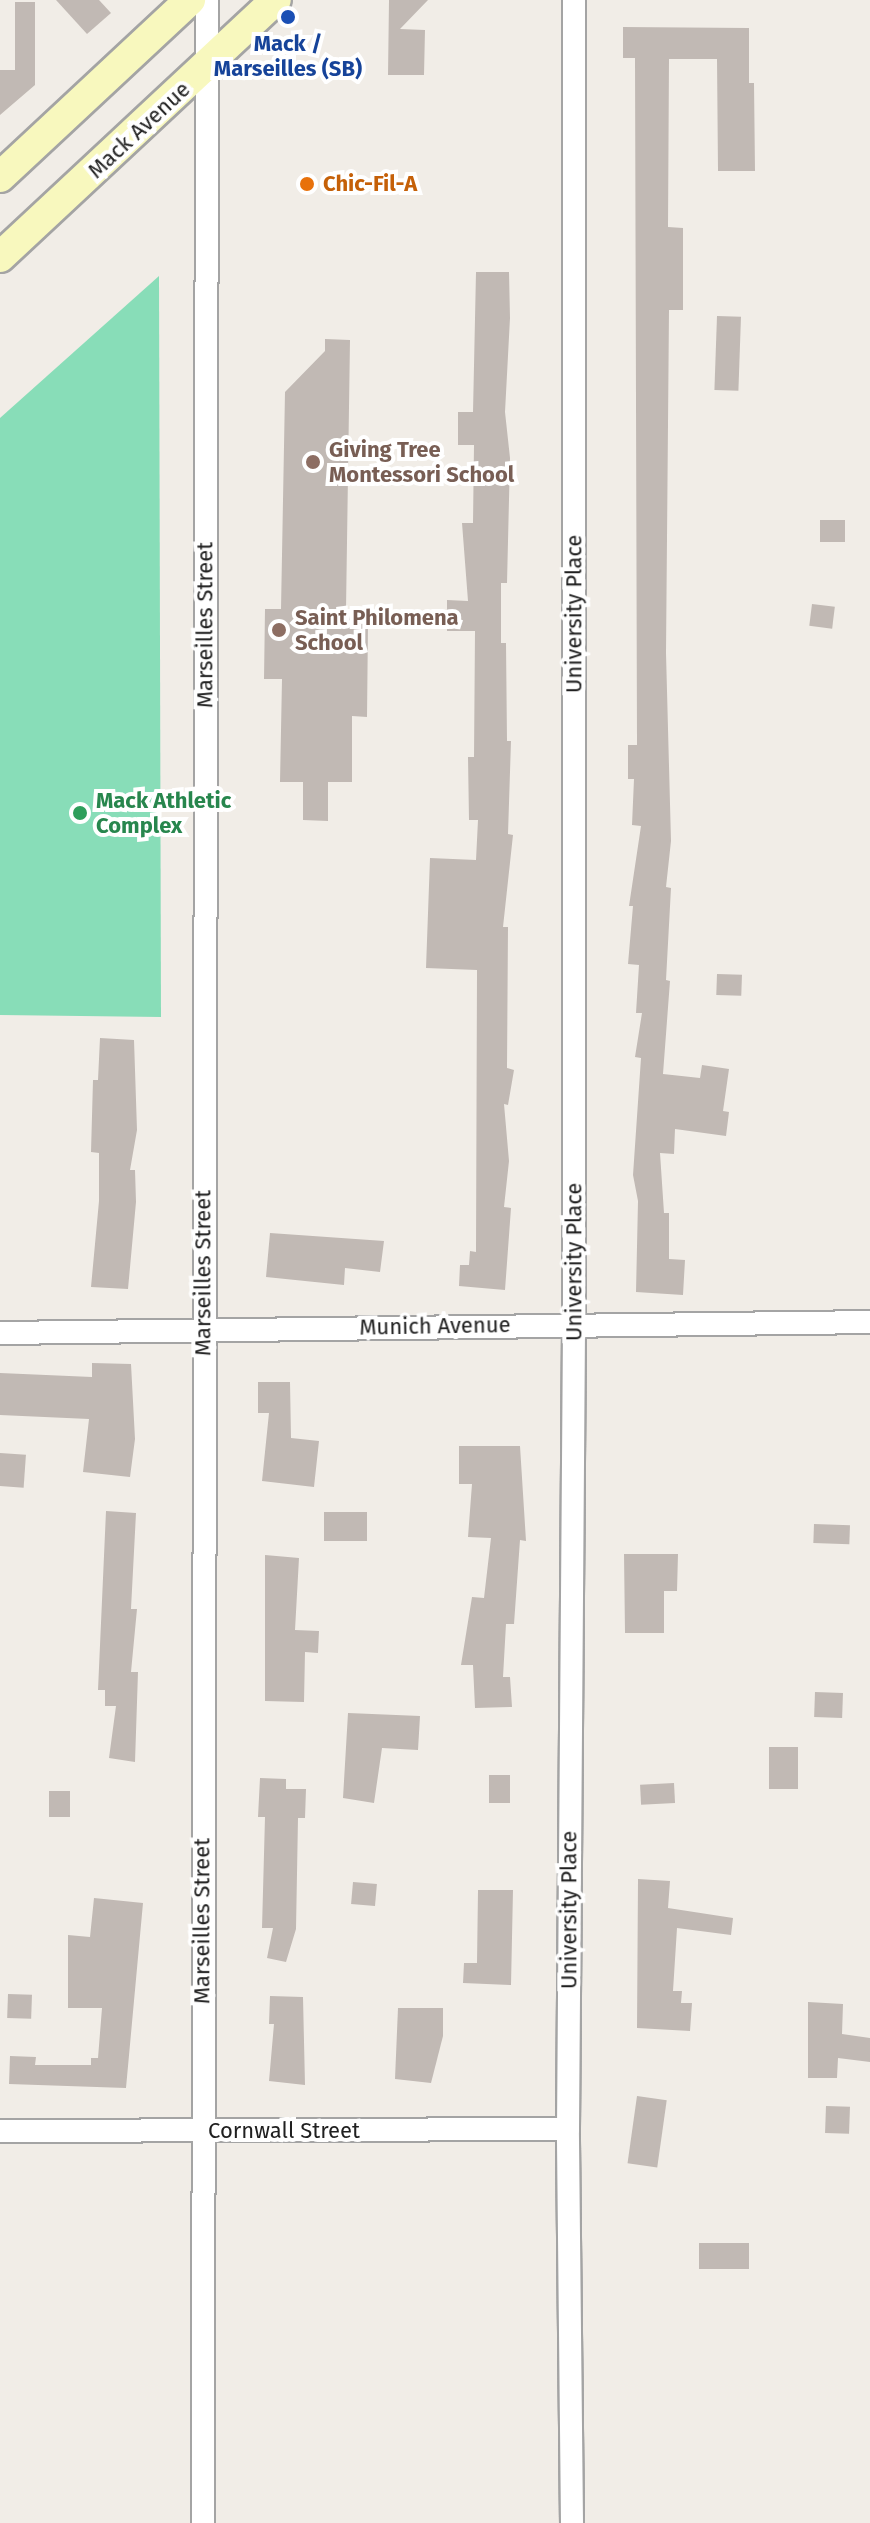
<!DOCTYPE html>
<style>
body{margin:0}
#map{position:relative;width:870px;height:2523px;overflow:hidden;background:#f1ede7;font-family:"Fira Sans",sans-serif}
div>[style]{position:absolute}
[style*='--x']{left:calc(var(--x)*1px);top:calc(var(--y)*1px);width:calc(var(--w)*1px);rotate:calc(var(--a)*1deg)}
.pitch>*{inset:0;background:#88ddb8}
.building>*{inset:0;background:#c1b9b4;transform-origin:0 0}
.roads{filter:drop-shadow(2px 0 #a4a4a4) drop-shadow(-2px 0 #a4a4a4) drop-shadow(0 2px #a4a4a4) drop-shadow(0 -2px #a4a4a4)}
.minor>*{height:22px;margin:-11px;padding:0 11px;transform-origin:11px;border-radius:11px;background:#fff}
.secondary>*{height:30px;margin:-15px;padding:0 15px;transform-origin:15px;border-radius:15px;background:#f8f8be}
.dots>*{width:22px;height:22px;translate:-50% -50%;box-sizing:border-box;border:4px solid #fff;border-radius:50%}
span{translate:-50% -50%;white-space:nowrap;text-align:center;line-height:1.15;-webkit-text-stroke:8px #fff;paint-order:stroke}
.transit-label{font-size:22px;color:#164399;font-weight:700}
.street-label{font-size:22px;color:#202020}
.food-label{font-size:22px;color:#c56008;font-weight:700}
.left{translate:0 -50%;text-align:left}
.education-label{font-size:22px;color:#785e54;font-weight:700}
.leisure-label{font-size:22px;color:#27864d;font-weight:700}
</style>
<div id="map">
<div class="pitch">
<div style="clip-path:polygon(159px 276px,161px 1017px,0 1015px,0 418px)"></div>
</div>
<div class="building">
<div style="clip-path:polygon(56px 0,99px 0,111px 13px,87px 34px)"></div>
<div style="clip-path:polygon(389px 0,428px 0,400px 29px,425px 30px,424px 75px,388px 75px)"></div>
<div style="clip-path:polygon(15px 2px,35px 2px,35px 85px,0 115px,0 70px,15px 70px)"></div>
<div style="clip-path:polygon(623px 27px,749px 28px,749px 83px,754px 83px,755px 171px,718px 171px,717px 59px,669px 59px,668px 227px,683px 228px,683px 310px,669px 310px,666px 653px,671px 841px,666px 887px,671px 888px,666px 980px,670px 981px,663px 1074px,700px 1078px,702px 1065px,729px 1069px,723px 1111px,729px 1112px,726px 1136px,675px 1129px,674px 1154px,660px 1153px,664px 1213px,669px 1213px,669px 1259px,685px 1260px,683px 1295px,636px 1292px,638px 1201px,633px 1175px,641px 1058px,635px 1057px,642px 1013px,636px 1013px,639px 965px,628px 964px,633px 906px,629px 906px,641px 826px,632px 825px,634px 779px,628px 779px,628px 745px,637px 745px,635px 58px,623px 58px)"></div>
<div style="clip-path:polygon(476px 272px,509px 272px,510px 318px,505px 412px,510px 458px,507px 583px,501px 583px,501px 643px,506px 643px,507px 741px,511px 741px,508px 834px,513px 835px,503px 927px,508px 927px,507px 1068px,514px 1070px,508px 1105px,504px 1104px,509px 1161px,504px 1207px,511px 1208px,505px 1290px,459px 1286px,460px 1265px,469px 1265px,470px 1251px,476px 1252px,477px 970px,426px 968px,430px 858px,476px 860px,478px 820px,469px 820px,468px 757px,474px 757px,475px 631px,447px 631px,447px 600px,468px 601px,462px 523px,473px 523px,474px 445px,458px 445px,458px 412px,473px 412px)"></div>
<div style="left:717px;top:316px;width:24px;height:74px;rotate:2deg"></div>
<div style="clip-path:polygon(325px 339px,350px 340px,346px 610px,360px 610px,360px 624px,368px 624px,367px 717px,352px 716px,352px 782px,328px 782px,328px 821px,303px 820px,303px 782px,280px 782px,282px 679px,264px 679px,265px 609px,281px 609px,285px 392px,325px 351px)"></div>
<div style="left:820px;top:520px;width:25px;height:22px"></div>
<div style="left:812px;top:604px;width:23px;height:22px;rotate:7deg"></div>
<div style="left:717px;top:974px;width:25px;height:21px;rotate:2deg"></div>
<div style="clip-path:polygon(100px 1038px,134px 1040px,137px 1130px,130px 1170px,135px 1170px,136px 1202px,128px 1289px,91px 1287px,99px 1201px,99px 1153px,91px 1152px,93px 1080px,98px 1080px)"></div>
<div style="clip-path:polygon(270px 1233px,384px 1241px,380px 1272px,345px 1268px,344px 1285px,266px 1277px)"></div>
<div style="clip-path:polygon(92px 1363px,131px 1364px,135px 1439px,130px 1477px,83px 1472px,89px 1419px,0 1415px,0 1373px,92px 1377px)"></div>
<div style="clip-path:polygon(258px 1382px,290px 1382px,291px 1438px,319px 1441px,314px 1487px,262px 1481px,269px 1413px,258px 1413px)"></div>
<div style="clip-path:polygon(459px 1446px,520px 1446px,526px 1541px,520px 1540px,514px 1624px,506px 1624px,503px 1677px,510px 1677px,512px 1707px,475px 1708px,473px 1665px,461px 1665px,472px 1597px,484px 1598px,491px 1538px,468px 1537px,472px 1484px,459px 1484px)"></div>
<div style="left:0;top:1453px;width:26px;height:33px;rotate:4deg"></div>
<div style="clip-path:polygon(106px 1511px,136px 1513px,131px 1609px,137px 1609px,131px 1672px,138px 1672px,135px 1762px,109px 1758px,116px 1706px,105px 1706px,105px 1690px,98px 1690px)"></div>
<div style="left:324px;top:1512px;width:43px;height:29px"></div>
<div style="left:814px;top:1524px;width:36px;height:19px;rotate:2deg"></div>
<div style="clip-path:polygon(624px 1554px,678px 1554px,677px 1591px,664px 1591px,664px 1633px,625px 1633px)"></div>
<div style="clip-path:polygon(265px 1555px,299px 1558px,295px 1630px,319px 1631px,318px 1653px,305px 1652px,304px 1702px,265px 1701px)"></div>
<div style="left:815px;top:1692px;width:28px;height:25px;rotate:2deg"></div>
<div style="clip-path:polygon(348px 1713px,420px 1716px,418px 1750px,382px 1748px,374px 1803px,343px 1798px)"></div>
<div style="left:769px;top:1747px;width:29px;height:42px"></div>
<div style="left:489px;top:1775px;width:21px;height:28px"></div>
<div style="clip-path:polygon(260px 1778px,286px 1779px,286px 1789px,306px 1789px,305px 1818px,298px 1818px,296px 1929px,286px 1962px,267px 1958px,273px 1928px,262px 1928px,265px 1817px,258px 1817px)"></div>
<div style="left:674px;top:1783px;width:20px;height:34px;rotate:87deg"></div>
<div style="left:49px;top:1791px;width:21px;height:26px"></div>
<div style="clip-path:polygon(638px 1879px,670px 1881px,668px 1908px,733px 1918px,731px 1935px,677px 1928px,673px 1991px,682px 1991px,681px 2003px,692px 2003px,690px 2031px,637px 2028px)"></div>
<div style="left:353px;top:1882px;width:24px;height:22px;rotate:5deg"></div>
<div style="clip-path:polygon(478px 1890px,513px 1890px,511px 1985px,463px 1983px,464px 1963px,477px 1963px)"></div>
<div style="clip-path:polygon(94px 1898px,143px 1903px,126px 2088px,9px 2084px,10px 2056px,36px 2057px,35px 2065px,91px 2065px,91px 2058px,98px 2058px,102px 2008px,68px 2008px,68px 1935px,90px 1937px)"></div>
<div style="left:8px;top:1994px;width:24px;height:24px;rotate:2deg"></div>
<div style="clip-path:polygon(270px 1996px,303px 1997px,305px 2085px,269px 2081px,274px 2024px,269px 2024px)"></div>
<div style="clip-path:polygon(808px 2002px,843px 2004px,842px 2034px,870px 2038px,870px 2062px,838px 2058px,837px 2078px,808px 2078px)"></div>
<div style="clip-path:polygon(398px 2008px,443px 2008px,443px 2036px,431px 2083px,395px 2079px)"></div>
<div style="left:637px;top:2096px;width:30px;height:68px;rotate:8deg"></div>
<div style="left:826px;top:2106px;width:24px;height:27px;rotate:2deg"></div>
<div style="left:699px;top:2243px;width:50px;height:26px"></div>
</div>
<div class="roads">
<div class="minor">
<div style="--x:0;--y:1333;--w:870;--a:-0.72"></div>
<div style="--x:0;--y:2131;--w:568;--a:-0.2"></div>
<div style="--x:203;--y:2523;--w:2523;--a:-89.91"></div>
<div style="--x:572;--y:2523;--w:394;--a:-90.6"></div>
<div style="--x:568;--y:2129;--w:805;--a:-89.57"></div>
<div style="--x:574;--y:1324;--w:1324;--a:-90"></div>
</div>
<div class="secondary">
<div style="--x:0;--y:177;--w:260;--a:-43"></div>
<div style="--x:0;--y:257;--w:377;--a:-43"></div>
</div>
</div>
<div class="dots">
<div style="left:288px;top:17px;background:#1a4fb4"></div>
<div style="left:307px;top:184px;background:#e8710a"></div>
<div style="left:313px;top:462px;background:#8d6e63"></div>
<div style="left:279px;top:630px;background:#8d6e63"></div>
<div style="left:80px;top:813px;background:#2e9e5b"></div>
</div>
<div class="transit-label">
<span style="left:288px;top:56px">Mack /<br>Marseilles (SB)</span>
</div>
<div class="street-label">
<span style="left:139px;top:130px;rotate:-43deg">Mack Avenue</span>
<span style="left:574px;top:614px;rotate:-90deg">University Place</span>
<span style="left:205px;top:625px;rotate:-90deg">Marseilles Street</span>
<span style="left:574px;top:1262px;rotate:-90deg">University Place</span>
<span style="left:203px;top:1273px;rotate:-90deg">Marseilles Street</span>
<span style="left:435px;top:1326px;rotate:-1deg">Munich Avenue</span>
<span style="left:569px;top:1910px;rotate:-90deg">University Place</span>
<span style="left:202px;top:1921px;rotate:-90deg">Marseilles Street</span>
<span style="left:284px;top:2131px">Cornwall Street</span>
</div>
<div class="food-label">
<span class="left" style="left:323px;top:184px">Chic-Fil-A</span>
</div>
<div class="education-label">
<span class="left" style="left:329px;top:462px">Giving Tree<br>Montessori School</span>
<span class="left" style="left:295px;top:630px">Saint Philomena<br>School</span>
</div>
<div class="leisure-label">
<span class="left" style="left:96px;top:813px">Mack Athletic<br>Complex</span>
</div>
</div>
